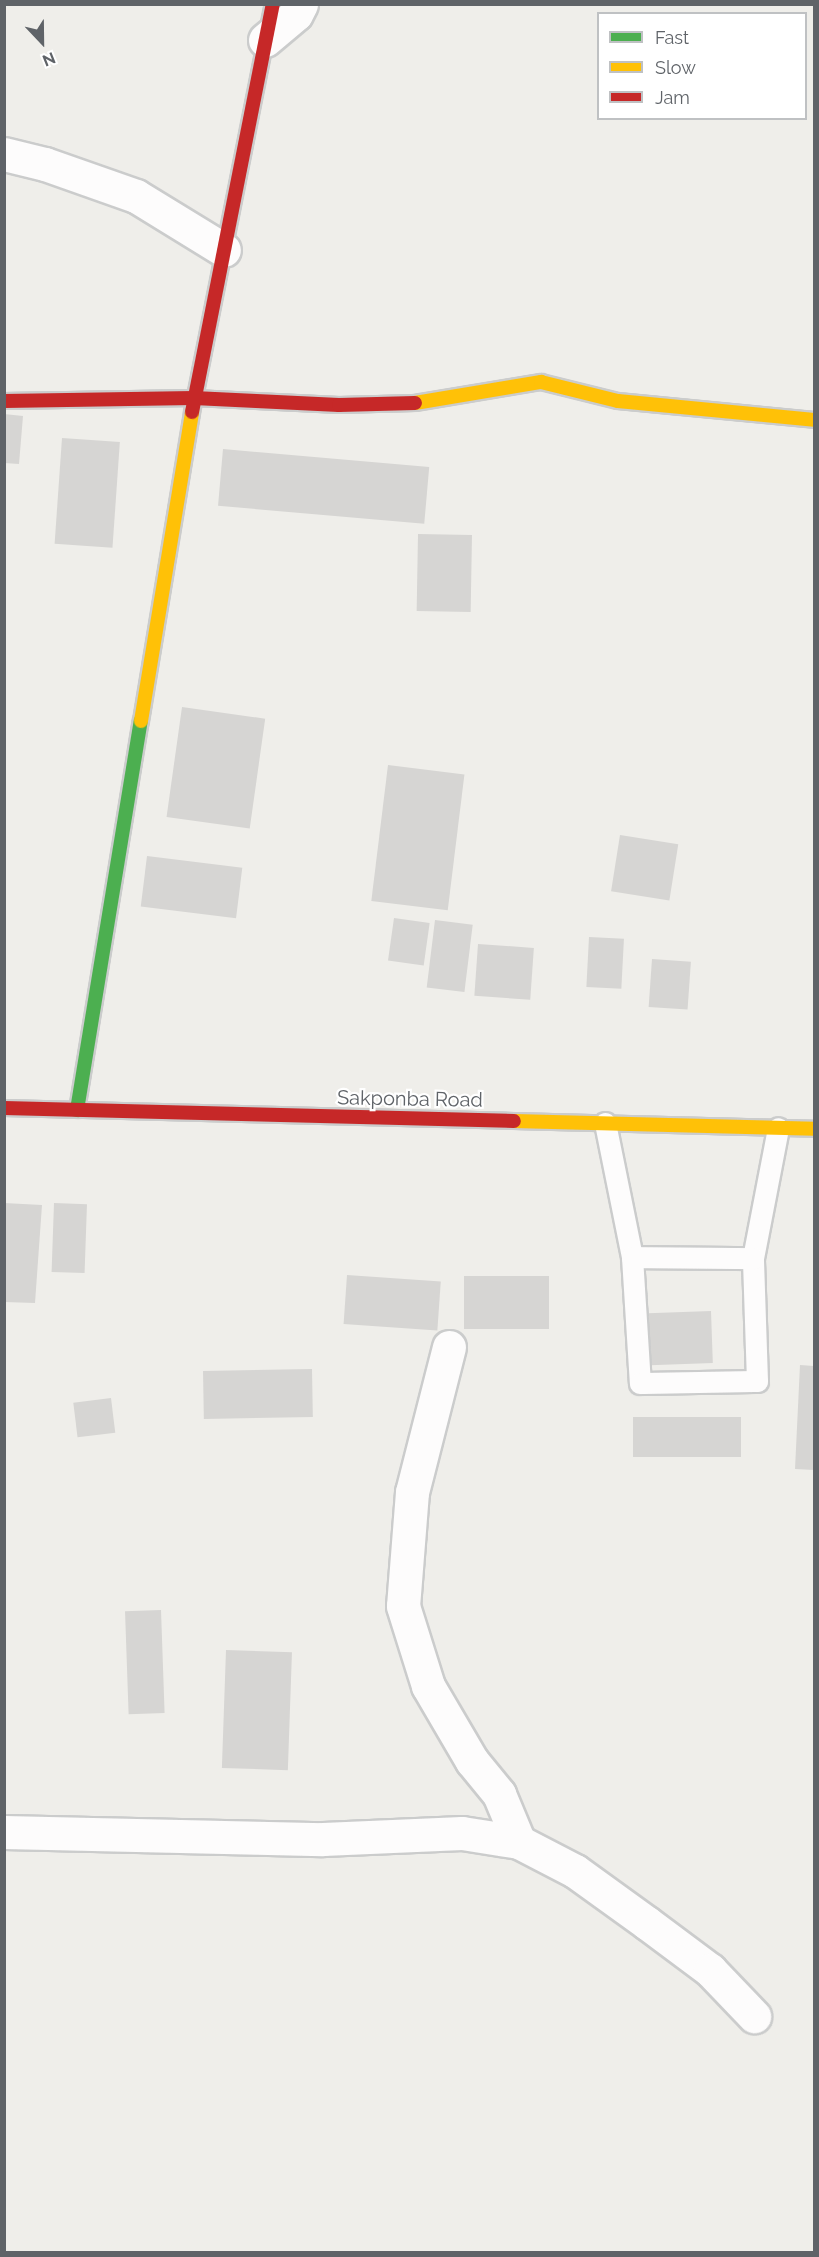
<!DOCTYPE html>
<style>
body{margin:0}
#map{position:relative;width:819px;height:2257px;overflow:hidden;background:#efeeea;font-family:Raleway,sans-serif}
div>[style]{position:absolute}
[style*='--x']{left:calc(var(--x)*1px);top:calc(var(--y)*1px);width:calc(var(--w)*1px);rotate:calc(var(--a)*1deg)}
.building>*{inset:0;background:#d6d5d3;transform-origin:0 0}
.roads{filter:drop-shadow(2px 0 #cbcccc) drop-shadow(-2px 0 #cbcccc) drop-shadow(0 2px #cbcccc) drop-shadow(0 -2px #cbcccc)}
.lane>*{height:21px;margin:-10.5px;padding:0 10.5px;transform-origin:10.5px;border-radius:10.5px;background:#fdfcfc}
.street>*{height:33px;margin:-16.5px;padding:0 16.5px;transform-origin:16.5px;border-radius:16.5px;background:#fdfcfc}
.fast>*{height:14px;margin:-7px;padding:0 7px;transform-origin:7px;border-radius:7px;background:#4caf50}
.slow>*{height:14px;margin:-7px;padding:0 7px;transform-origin:7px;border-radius:7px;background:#ffc107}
.jam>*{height:14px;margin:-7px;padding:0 7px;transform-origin:7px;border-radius:7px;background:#c62828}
span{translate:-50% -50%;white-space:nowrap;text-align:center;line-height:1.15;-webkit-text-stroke:4.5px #fff;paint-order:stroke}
.street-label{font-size:20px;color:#5f6368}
.frame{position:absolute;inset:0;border:6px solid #5f6368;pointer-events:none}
.legend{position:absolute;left:597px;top:12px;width:210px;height:108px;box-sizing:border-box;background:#fff;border:2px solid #bfc1c3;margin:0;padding:8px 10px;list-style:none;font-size:18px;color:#5f6368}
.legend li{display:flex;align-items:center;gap:12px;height:30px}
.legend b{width:30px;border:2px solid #bfc1c3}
.north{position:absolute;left:12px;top:12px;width:60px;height:60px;-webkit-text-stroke:4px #fff;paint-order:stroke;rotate:158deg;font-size:16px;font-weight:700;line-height:24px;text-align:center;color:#5f6368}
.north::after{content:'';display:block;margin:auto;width:21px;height:27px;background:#5f6368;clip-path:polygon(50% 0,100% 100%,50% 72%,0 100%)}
</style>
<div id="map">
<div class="building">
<div style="clip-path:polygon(4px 414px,23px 416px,19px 464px,4px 463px)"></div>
<div style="left:62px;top:438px;width:58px;height:106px;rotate:4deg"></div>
<div style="left:223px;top:449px;width:207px;height:57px;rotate:5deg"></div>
<div style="left:418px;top:534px;width:54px;height:77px;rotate:1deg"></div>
<div style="left:182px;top:707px;width:84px;height:111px;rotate:8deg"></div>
<div style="left:388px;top:765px;width:77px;height:137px;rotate:7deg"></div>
<div style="left:620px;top:835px;width:59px;height:57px;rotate:9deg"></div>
<div style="left:147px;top:856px;width:96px;height:51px;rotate:7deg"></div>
<div style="left:394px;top:918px;width:36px;height:43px;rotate:8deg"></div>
<div style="left:435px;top:920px;width:38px;height:68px;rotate:7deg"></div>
<div style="left:589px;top:937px;width:35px;height:50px;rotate:3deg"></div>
<div style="left:478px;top:944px;width:56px;height:52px;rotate:4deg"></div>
<div style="left:652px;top:959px;width:39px;height:48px;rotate:4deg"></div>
<div style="clip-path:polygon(4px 1203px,42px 1205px,35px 1303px,4px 1302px)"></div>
<div style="left:54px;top:1203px;width:33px;height:69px;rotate:2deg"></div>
<div style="left:347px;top:1275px;width:94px;height:49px;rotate:4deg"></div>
<div style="left:464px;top:1276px;width:85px;height:53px"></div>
<div style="left:711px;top:1311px;width:52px;height:63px;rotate:88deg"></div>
<div style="clip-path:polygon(800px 1365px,814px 1366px,814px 1470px,795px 1469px)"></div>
<div style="left:312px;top:1369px;width:48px;height:109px;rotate:89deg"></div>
<div style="left:111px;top:1398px;width:35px;height:38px;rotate:83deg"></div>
<div style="left:741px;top:1417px;width:40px;height:108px;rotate:90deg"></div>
<div style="left:161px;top:1610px;width:103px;height:36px;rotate:88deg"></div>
<div style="left:226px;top:1650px;width:66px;height:118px;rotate:2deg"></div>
</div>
<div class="roads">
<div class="lane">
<div style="--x:605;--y:1123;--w:137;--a:78.6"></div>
<div style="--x:632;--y:1257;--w:126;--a:86.4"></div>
<div style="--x:640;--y:1383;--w:117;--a:-1"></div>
<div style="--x:757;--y:1381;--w:123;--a:-91.9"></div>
<div style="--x:753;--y:1258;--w:132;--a:-79.1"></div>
<div style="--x:632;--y:1257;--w:121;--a:0.5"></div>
</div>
<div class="street">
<div style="--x:265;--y:40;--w:40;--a:-40"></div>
<div style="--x:296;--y:14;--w:11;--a:-63"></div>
<div style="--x:4;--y:154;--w:42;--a:13.7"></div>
<div style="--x:45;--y:164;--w:96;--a:19.4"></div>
<div style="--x:136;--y:196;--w:103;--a:31.5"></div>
<div style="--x:449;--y:1347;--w:150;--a:104.3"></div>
<div style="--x:412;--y:1492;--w:114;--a:94.5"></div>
<div style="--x:403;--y:1606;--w:84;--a:72.6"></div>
<div style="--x:428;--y:1686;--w:87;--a:59.6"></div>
<div style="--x:472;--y:1761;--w:43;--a:50.7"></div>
<div style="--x:499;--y:1794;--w:52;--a:67.4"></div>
<div style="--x:4;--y:1832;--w:319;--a:1.3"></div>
<div style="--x:323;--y:1839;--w:139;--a:-2.5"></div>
<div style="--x:462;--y:1833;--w:58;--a:9"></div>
<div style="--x:519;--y:1842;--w:63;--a:27.4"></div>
<div style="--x:575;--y:1871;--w:89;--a:35.8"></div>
<div style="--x:647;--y:1923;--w:79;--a:36.7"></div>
<div style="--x:710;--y:1970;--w:64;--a:46.3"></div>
</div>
<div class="fast">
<div style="--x:77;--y:1110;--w:394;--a:-80.7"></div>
</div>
<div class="slow">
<div style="--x:415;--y:403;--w:128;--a:-9.5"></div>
<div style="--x:541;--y:382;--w:79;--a:13.9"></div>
<div style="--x:618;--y:401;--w:197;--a:5.5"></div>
<div style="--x:141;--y:721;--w:313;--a:-80.6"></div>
<div style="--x:514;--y:1121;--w:300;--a:1.5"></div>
</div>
<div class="jam">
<div style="--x:4;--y:401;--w:190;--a:-0.9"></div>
<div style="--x:194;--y:398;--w:145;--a:2.8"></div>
<div style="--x:339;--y:405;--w:76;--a:-1.5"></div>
<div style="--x:192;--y:412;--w:416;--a:-78.8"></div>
<div style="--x:4;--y:1108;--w:510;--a:1.46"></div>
</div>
</div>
<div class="street-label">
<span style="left:410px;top:1099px;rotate:1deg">Sakponba Road</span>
</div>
<div class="frame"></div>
<ul class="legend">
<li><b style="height:8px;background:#4caf50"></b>Fast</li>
<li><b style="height:8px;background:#ffc107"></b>Slow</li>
<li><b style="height:8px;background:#c62828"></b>Jam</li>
</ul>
<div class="north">N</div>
</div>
